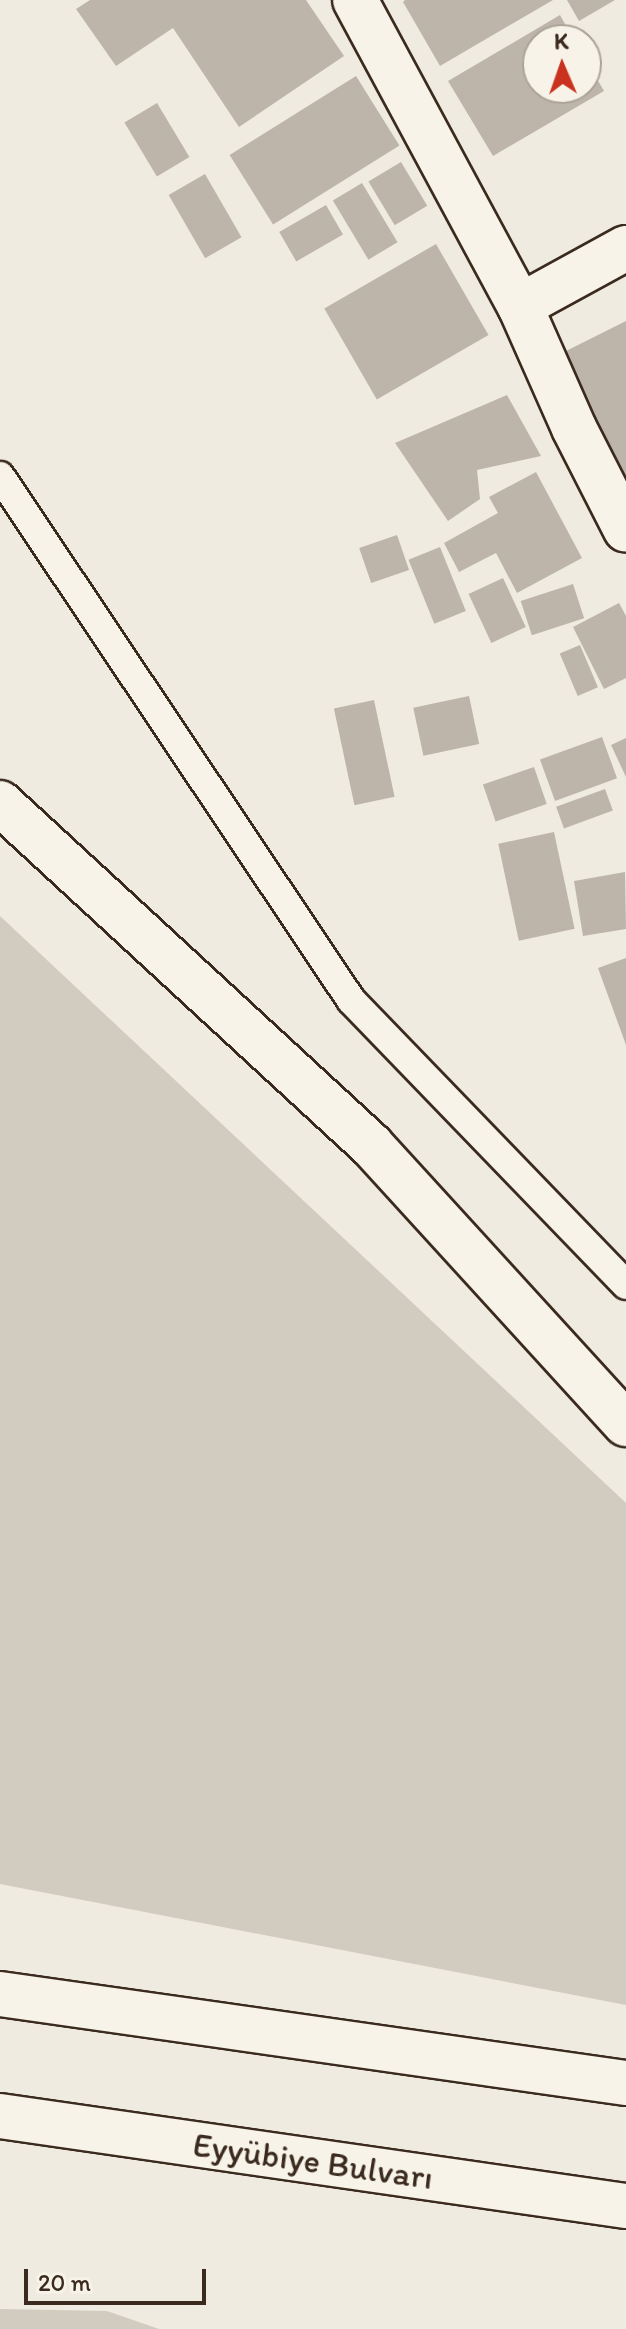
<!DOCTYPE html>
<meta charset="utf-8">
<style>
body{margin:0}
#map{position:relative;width:626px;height:2329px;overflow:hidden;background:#efebe0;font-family:Itim,sans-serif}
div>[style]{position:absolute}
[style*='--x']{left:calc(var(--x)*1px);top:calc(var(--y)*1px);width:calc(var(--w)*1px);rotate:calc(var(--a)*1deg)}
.green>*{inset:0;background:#d1cbc0}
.building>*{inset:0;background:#bdb5aa;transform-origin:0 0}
.roads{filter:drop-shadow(2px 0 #3b2a1e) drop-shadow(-2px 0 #3b2a1e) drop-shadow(0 2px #3b2a1e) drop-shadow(0 -2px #3b2a1e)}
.lane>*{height:28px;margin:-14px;padding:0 14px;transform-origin:14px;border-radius:14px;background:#f7f3e8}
.street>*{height:44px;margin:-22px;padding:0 22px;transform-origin:22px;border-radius:22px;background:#f7f3e8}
.highway>*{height:44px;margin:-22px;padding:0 22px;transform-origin:22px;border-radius:22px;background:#f7f3e8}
span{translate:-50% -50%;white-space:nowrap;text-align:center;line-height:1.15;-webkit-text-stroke:6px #f7f3e8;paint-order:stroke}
.street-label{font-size:34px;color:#3b2a1e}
.north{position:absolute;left:522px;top:24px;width:80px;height:80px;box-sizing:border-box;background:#f7f3e8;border:2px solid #aca397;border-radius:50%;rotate:358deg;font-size:22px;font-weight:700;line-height:32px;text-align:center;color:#3b2a1e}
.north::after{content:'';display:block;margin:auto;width:28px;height:36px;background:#c8321e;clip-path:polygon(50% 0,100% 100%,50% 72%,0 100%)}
.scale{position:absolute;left:24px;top:2269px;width:182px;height:36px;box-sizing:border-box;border:4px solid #3b2a1e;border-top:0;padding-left:10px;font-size:24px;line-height:28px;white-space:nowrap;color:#3b2a1e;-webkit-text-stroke:6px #f7f3e8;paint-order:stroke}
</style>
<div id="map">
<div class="green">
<div style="clip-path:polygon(0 916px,626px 1503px,626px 2005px,0 1884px)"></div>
<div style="clip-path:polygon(0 2309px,107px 2311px,159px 2329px,0 2329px)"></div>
</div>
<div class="building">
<div style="clip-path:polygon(90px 0,306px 0,344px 56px,239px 127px,173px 28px,116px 66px,76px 9px)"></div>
<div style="clip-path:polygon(405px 0,553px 0,440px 66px,403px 2px)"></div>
<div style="clip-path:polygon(567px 0,615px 0,579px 21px)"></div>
<div style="clip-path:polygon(560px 15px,574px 40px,538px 40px,538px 88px,586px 88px,586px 60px,604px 91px,493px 156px,448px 81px)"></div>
<div style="left:356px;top:76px;width:82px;height:149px;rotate:58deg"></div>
<div style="left:157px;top:103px;width:63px;height:38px;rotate:59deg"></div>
<div style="left:401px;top:162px;width:51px;height:38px;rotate:59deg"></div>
<div style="left:205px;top:174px;width:73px;height:42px;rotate:60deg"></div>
<div style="left:362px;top:183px;width:69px;height:34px;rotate:59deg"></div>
<div style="left:326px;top:205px;width:34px;height:54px;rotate:60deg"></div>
<div style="left:436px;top:244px;width:105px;height:129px;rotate:60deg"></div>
<div style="clip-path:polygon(626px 321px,626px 477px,562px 353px)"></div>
<div style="clip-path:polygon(507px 395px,541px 456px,477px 470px,480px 499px,448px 521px,395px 443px)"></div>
<div style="clip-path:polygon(536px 472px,582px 558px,517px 593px,496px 553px,459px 572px,444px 543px,498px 513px,489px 497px)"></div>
<div style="left:397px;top:535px;width:37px;height:40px;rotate:71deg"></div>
<div style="left:440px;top:547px;width:69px;height:34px;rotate:68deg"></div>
<div style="left:503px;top:578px;width:54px;height:38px;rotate:65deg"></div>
<div style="left:573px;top:584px;width:36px;height:55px;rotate:72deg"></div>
<div style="clip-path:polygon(619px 603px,626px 616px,626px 678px,604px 689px,573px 627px)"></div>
<div style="left:580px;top:645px;width:46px;height:22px;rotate:67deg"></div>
<div style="left:469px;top:696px;width:49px;height:57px;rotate:78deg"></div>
<div style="left:374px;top:700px;width:99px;height:41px;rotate:78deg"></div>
<div style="left:602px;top:737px;width:44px;height:66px;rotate:70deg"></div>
<div style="clip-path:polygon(626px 738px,626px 777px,611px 745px)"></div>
<div style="left:534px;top:767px;width:39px;height:54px;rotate:71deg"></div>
<div style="left:605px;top:789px;width:23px;height:52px;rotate:70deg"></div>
<div style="left:554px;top:832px;width:99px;height:57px;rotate:78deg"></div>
<div style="clip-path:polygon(625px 872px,626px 929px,583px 936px,574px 881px)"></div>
<div style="clip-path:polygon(626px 958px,626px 1045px,598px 968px)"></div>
</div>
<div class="roads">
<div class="lane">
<div style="--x:0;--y:476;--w:631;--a:56.18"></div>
<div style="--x:351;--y:1000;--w:396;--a:46"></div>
</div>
<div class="street">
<div style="--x:355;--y:0;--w:348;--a:61.7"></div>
<div style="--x:520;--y:306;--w:133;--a:66.1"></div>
<div style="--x:574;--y:428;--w:114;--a:63"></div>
<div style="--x:520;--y:306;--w:121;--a:-28.7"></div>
<div style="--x:0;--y:803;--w:505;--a:42.67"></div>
<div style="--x:371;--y:1145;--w:378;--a:47.6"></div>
</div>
<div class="highway">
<div style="--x:0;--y:1994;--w:632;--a:8.09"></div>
<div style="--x:0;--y:2116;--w:632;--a:8.18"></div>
</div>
</div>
<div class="street-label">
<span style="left:313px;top:2161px;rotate:8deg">Eyyübiye Bulvarı</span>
</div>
<div class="north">K</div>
<div class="scale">20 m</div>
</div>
